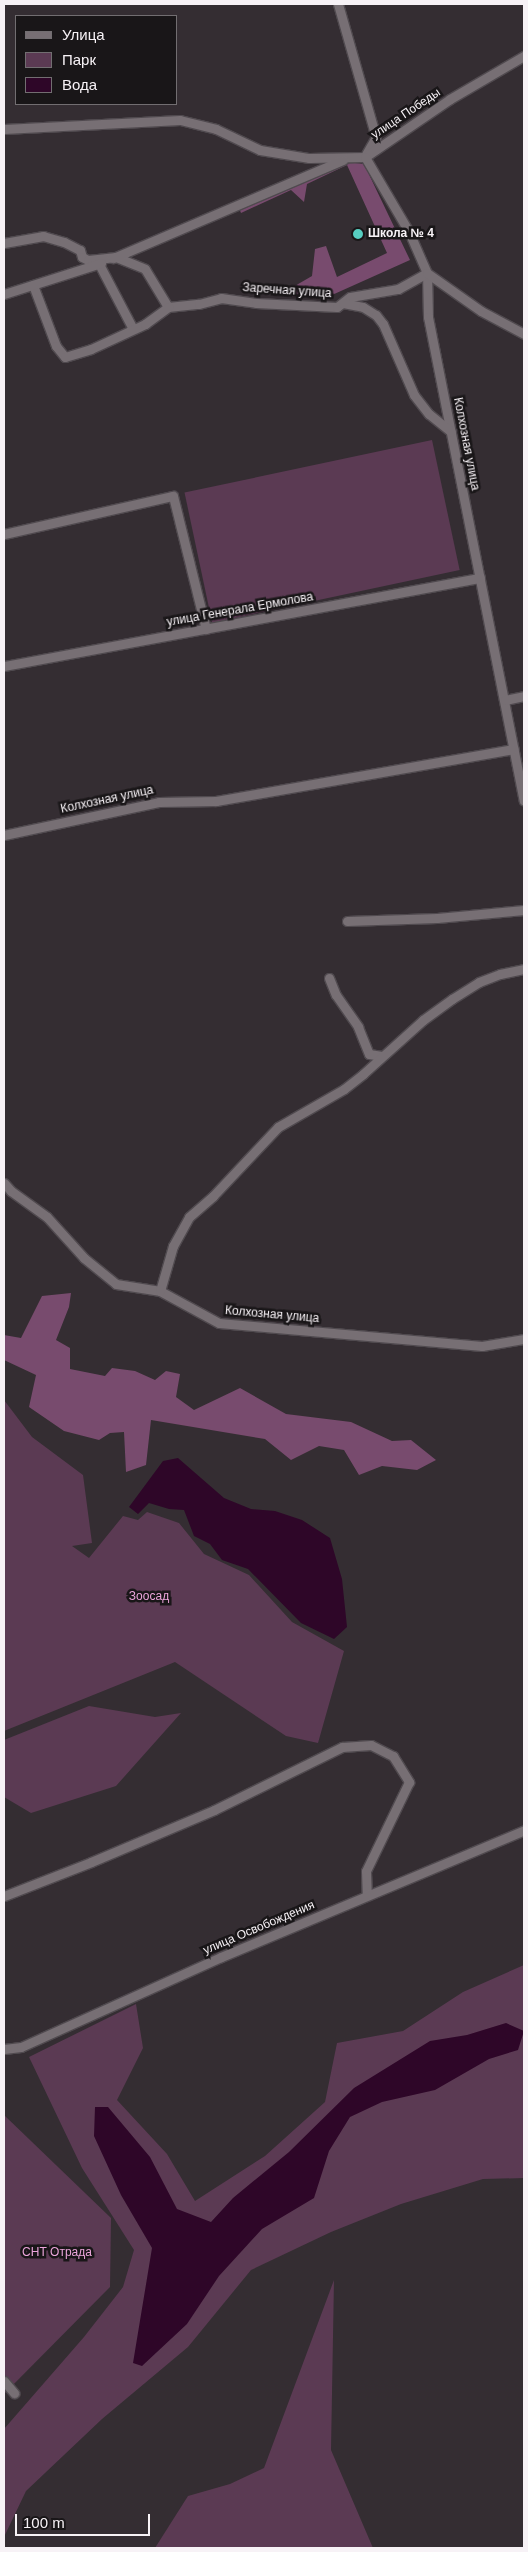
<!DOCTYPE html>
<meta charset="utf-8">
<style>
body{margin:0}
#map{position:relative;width:528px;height:2552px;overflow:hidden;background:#342d32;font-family:Arial,sans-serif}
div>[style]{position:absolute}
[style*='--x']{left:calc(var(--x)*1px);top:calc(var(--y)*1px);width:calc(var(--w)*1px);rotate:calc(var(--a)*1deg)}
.green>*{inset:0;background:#5b3a53;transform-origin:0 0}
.forest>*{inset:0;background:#784b6e}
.water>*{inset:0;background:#2e0628}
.roads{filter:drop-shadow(1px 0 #504a4f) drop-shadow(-1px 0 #504a4f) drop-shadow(0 1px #504a4f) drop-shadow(0 -1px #504a4f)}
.street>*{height:9px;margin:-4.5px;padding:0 4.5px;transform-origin:4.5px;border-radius:4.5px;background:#776f74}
.dots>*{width:14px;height:14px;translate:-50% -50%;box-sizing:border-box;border:2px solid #191618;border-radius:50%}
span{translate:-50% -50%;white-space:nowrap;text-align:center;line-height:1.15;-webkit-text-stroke:5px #191618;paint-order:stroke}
.street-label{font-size:12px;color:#f7f2f6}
.poi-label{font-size:12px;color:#f7f2f6;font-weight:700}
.left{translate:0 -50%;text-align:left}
.park-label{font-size:12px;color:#eca5db}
.frame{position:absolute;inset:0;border:5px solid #f7f2f6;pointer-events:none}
.legend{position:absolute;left:15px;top:15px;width:162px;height:90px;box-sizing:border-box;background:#191618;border:1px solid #726e71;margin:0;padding:6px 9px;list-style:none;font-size:15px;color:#f7f2f6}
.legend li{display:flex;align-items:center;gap:10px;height:25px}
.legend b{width:25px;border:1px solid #726e71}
.scale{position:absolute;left:15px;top:2514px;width:135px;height:22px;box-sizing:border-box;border:2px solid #f7f2f6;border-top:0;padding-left:6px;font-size:15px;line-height:18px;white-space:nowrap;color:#f7f2f6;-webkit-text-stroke:4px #191618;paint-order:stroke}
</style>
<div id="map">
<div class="green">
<div style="left:432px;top:440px;width:133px;height:253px;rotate:78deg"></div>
<div style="clip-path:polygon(4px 1400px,32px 1437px,83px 1475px,92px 1543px,72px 1546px,89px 1558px,123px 1516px,138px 1520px,147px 1512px,179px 1523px,204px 1554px,249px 1575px,292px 1622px,344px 1651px,318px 1743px,286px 1736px,175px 1662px,4px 1731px)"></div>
<div style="clip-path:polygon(89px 1706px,155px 1717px,181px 1713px,116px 1786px,31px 1813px,4px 1797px,4px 1740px)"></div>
<div style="clip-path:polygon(524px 1965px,524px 2178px,483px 2179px,401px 2204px,331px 2232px,251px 2270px,188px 2347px,102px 2419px,26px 2491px,4px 2537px,4px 2429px,84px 2337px,123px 2287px,134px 2250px,82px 2168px,29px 2057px,136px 2004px,143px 2048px,117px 2100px,167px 2154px,195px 2201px,265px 2156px,325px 2102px,337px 2043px,403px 2031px,463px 1992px)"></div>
<div style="clip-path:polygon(4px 2115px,111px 2218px,110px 2287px,4px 2394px)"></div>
<div style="clip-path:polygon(334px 2280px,331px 2450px,373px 2548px,155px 2548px,188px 2496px,230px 2484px,264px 2468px)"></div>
</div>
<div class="forest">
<div style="clip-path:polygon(346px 162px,364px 164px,410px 260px,332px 295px,292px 297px,293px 287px,312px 276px,315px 249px,326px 246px,337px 277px,387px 253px,347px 165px,307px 184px,304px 202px,291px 190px,241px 213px,239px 208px)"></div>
<div style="clip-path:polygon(71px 1293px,69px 1307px,56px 1340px,70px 1348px,70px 1369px,105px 1376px,112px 1368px,135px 1371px,155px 1380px,166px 1371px,180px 1374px,176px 1397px,194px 1410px,240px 1388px,286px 1414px,351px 1422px,392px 1441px,411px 1440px,436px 1460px,417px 1470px,382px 1466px,359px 1475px,344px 1450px,319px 1446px,291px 1460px,265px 1439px,151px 1420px,146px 1465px,126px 1472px,124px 1432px,110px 1433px,99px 1440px,64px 1431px,29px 1407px,36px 1375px,4px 1360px,4px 1335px,21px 1338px,42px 1296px)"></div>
</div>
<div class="water">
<div style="clip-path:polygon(178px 1458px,224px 1498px,251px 1509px,275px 1511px,302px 1520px,330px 1538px,342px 1579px,347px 1627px,334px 1639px,301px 1623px,248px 1569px,222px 1560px,210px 1544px,194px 1536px,184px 1510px,169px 1509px,149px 1503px,138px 1514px,129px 1507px,163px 1461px)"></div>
<div style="clip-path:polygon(506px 2023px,524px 2031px,518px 2050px,489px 2059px,435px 2090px,382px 2102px,350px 2117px,329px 2151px,314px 2198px,262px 2229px,219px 2276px,187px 2324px,142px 2366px,133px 2363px,152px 2248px,121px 2195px,94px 2136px,95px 2107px,108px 2107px,150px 2157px,177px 2209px,211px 2222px,233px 2198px,289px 2152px,354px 2088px,430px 2041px,467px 2035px)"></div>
</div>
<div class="roads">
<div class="street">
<div style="--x:338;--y:4;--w:138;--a:74.1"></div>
<div style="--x:376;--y:137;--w:20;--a:120"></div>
<div style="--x:4;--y:129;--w:176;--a:-2.9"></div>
<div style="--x:180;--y:120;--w:37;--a:14"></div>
<div style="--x:216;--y:129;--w:49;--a:25.5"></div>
<div style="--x:260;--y:150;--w:50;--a:9.3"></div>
<div style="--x:309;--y:158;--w:56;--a:-1"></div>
<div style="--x:365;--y:157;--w:103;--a:-34.3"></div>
<div style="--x:450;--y:99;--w:86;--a:-30.2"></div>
<div style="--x:365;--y:157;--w:87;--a:59.6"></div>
<div style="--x:409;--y:232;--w:45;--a:66.3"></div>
<div style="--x:427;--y:273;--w:44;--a:88.7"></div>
<div style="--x:428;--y:317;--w:493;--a:78.8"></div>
<div style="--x:4;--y:243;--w:40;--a:-10"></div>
<div style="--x:43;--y:236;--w:22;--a:16"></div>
<div style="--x:64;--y:242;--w:18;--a:27"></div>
<div style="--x:80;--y:250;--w:7;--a:74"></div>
<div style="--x:82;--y:257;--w:7;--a:27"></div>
<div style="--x:88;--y:260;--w:28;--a:-6"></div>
<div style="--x:116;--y:257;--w:31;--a:22"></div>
<div style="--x:145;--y:269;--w:44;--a:58.8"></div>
<div style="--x:168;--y:307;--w:31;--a:-6"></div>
<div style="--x:199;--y:304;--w:23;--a:-15"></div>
<div style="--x:221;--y:298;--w:35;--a:8"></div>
<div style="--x:256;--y:303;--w:81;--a:2.8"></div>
<div style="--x:337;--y:307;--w:16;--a:-38"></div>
<div style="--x:350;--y:297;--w:49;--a:-9.5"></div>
<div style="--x:398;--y:289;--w:33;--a:-29"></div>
<div style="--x:427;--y:273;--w:66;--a:35.1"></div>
<div style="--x:481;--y:311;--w:49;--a:28.1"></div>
<div style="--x:113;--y:258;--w:250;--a:-23.1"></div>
<div style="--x:99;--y:264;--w:73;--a:62.4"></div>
<div style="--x:33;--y:285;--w:65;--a:69.3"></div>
<div style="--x:56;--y:346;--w:14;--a:51"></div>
<div style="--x:65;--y:357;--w:27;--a:-17"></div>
<div style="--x:91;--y:349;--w:60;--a:-24.8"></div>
<div style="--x:145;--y:324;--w:29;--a:-36"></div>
<div style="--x:4;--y:294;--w:102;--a:-17.7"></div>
<div style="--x:343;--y:303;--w:20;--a:11"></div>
<div style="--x:363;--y:307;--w:15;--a:32"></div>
<div style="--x:376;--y:315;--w:11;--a:52"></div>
<div style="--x:383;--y:324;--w:77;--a:66.4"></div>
<div style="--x:414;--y:395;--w:24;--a:52"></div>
<div style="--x:429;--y:414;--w:28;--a:39"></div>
<div style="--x:4;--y:534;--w:173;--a:-12.7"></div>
<div style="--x:173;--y:496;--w:137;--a:76.1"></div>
<div style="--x:4;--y:666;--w:484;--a:-10.5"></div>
<div style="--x:505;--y:700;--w:19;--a:-12"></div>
<div style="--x:4;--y:835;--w:158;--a:-12"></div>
<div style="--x:159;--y:802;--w:57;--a:-1"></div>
<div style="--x:216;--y:801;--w:302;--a:-9.9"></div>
<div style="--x:347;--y:921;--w:90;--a:-1.9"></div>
<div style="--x:437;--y:918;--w:87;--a:-5.3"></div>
<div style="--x:329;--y:978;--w:18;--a:68"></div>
<div style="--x:336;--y:995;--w:39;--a:55"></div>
<div style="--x:358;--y:1027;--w:29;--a:68"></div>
<div style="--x:369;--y:1054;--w:13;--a:9"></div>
<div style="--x:4;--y:1183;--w:11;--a:49"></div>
<div style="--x:11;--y:1191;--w:44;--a:35.8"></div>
<div style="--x:47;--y:1217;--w:55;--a:47.9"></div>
<div style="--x:84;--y:1258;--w:41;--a:39.1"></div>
<div style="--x:116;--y:1284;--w:45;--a:9"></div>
<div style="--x:160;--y:1291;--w:67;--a:28.5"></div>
<div style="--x:219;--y:1323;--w:264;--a:5"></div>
<div style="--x:482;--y:1346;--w:43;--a:-9.5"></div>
<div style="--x:160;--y:1291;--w:47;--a:-73.9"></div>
<div style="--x:173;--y:1246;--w:33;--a:-61"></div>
<div style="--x:189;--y:1217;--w:32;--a:-41"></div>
<div style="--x:213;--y:1196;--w:95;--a:-46.7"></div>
<div style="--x:278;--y:1127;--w:76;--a:-29.9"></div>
<div style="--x:344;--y:1089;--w:24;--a:-38"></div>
<div style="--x:363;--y:1074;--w:81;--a:-42"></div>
<div style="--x:423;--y:1020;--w:36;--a:-36"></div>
<div style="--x:452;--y:999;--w:32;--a:-32"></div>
<div style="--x:479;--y:982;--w:22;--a:-21"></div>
<div style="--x:500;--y:974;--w:25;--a:-12"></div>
<div style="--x:4;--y:1896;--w:93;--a:-21.3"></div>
<div style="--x:91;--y:1862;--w:134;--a:-22.9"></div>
<div style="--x:214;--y:1810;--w:143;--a:-26.2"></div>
<div style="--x:342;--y:1747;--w:29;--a:-4"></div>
<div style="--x:371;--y:1745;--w:25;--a:27"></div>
<div style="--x:393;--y:1756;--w:31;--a:58"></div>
<div style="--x:409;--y:1782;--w:99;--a:115.8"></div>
<div style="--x:366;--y:1871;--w:24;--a:88"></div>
<div style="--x:4;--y:2049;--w:17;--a:-7"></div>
<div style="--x:21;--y:2047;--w:219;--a:-24.2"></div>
<div style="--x:221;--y:1957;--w:329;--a:-22.7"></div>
<div style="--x:4;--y:2381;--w:16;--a:50"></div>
</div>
</div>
<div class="dots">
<div style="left:358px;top:234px;background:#57cec1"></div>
</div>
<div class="street-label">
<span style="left:406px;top:114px;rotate:-34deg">улица Победы</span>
<span style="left:287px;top:291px;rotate:4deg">Заречная улица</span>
<span style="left:466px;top:444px;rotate:79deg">Колхозная улица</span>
<span style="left:240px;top:610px;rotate:-10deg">улица Генерала Ермолова</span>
<span style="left:107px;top:800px;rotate:-12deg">Колхозная улица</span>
<span style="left:272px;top:1315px;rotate:5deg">Колхозная улица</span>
<span style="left:259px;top:1928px;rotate:-23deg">улица Освобождения</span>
</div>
<div class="poi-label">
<span class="left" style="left:368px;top:234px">Школа № 4</span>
</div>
<div class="park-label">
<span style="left:149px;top:1597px">Зоосад</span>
<span style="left:57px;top:2253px">СНТ Отрада</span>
</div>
<div class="frame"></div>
<ul class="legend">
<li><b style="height:6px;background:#776f74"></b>Улица</li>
<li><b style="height:14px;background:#5b3a53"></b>Парк</li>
<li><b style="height:14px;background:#2e0628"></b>Вода</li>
</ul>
<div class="scale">100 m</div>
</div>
